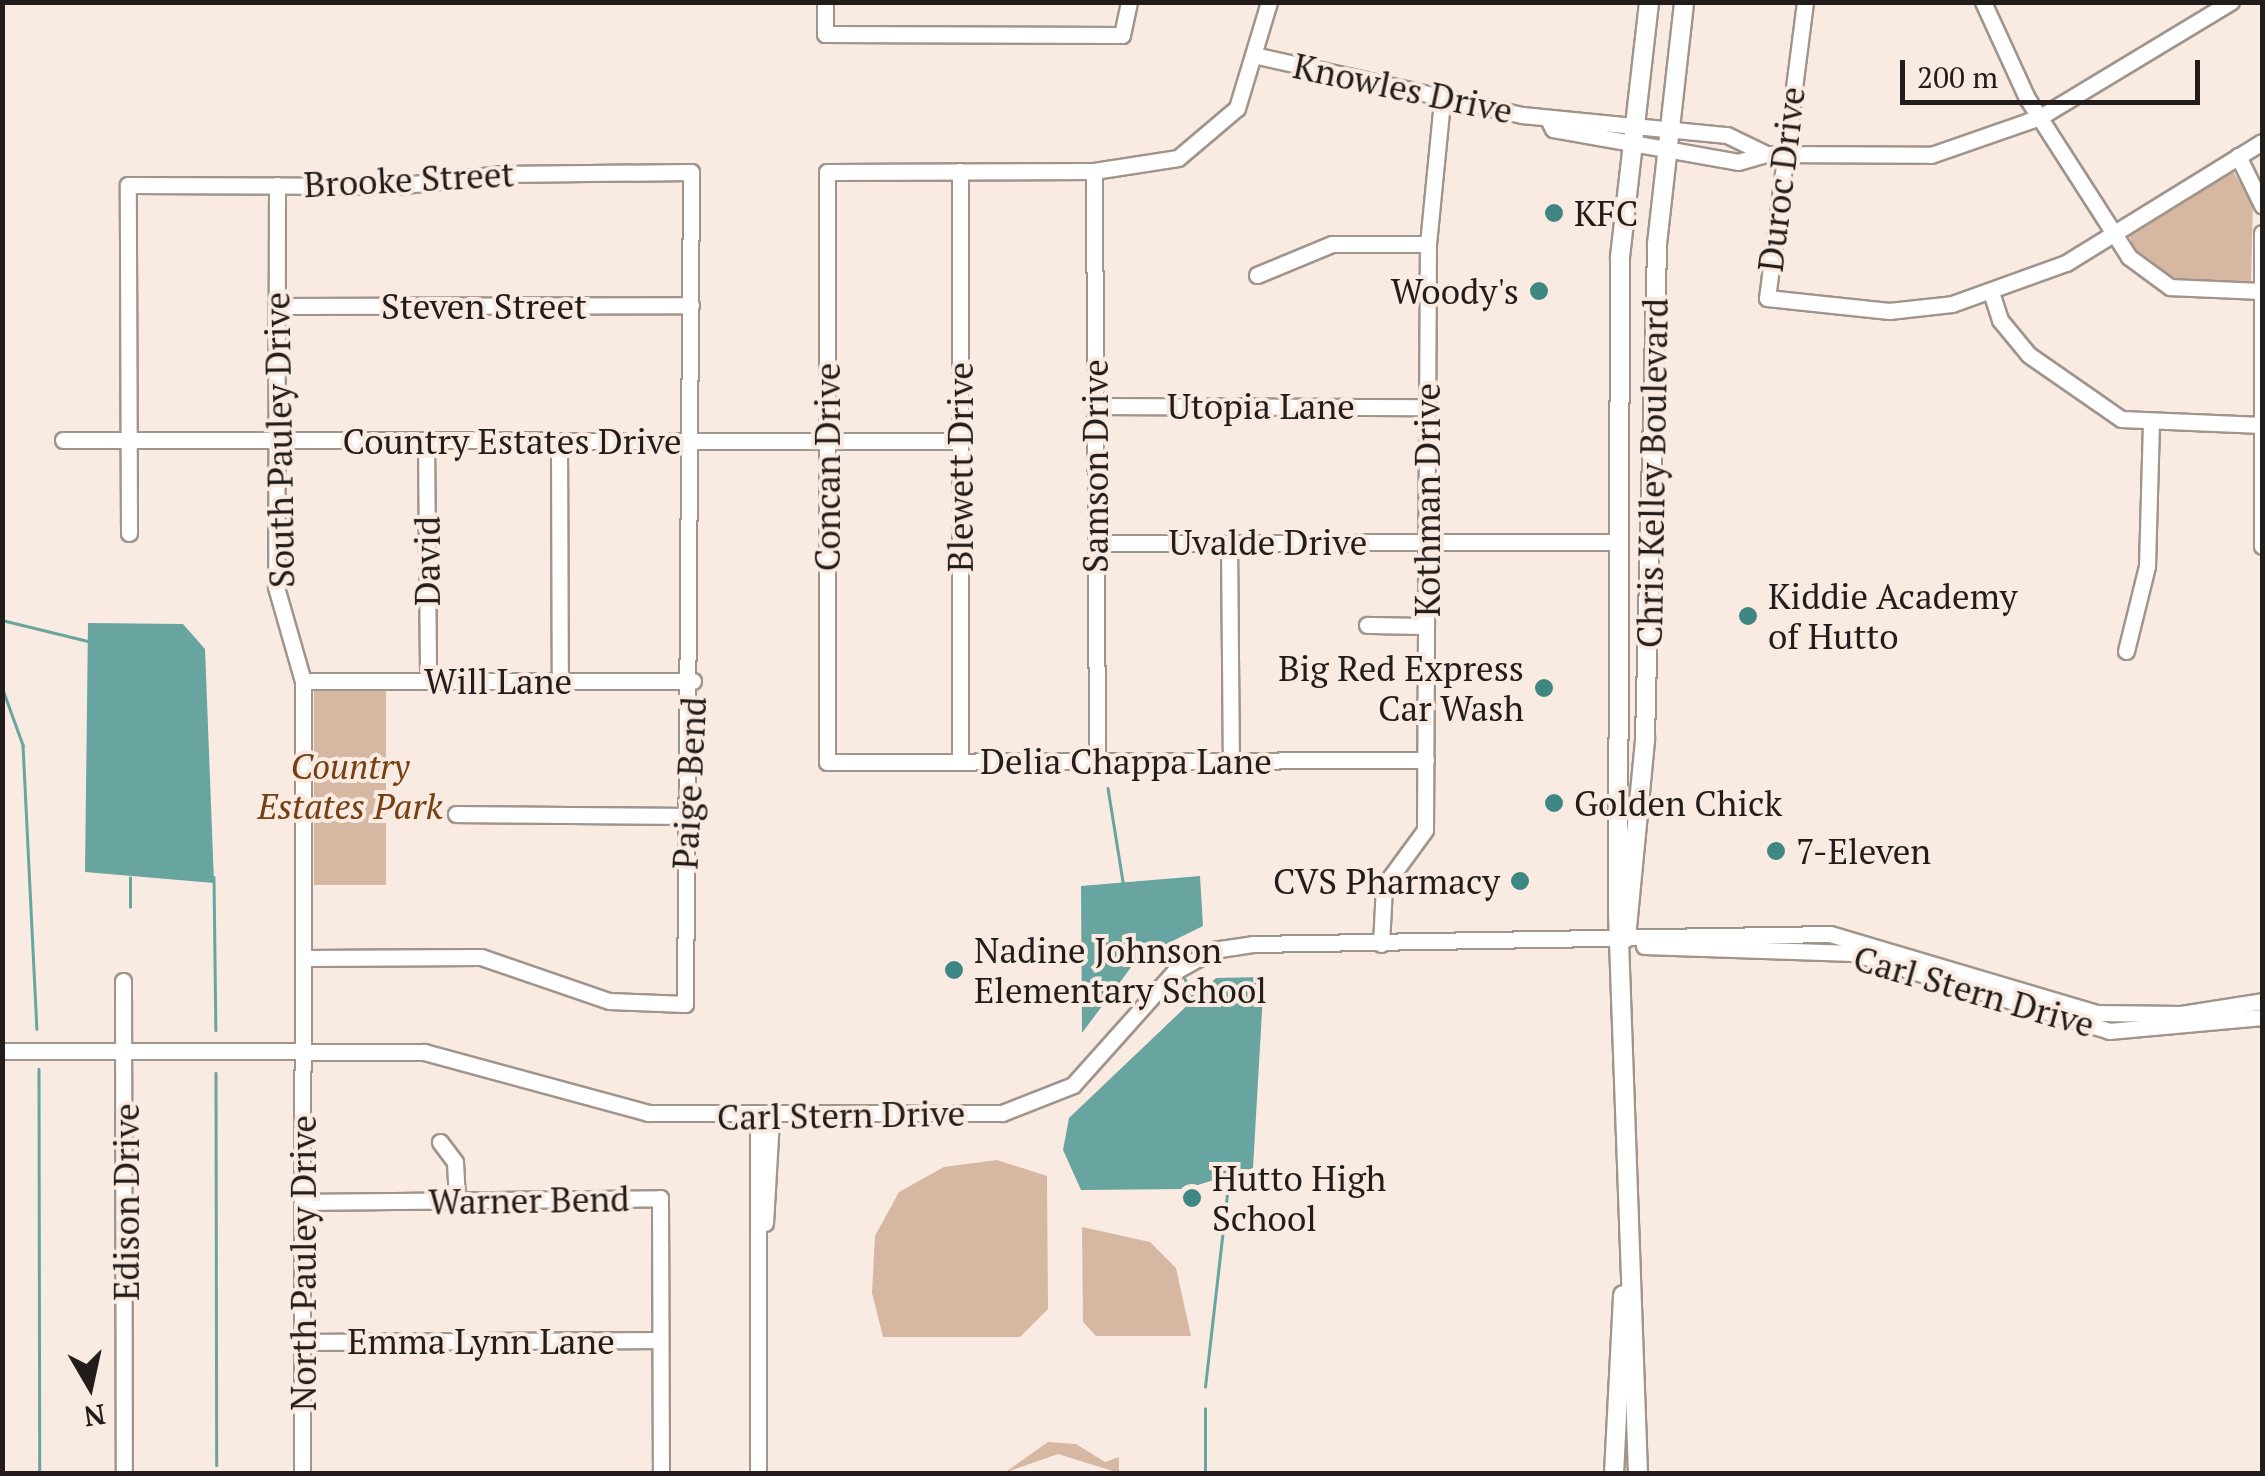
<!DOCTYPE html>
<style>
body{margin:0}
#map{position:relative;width:2265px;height:1476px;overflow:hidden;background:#faebe2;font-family:"PT Serif",serif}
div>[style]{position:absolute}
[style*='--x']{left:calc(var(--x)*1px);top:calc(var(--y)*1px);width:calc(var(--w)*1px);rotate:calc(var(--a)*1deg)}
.green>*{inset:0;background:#d6b7a2;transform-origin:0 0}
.water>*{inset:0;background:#68a4a0}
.stream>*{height:2.5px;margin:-1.25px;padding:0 1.25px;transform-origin:1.25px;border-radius:1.25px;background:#68a4a0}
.roads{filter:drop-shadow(2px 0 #a1948b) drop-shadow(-2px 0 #a1948b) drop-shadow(0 2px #a1948b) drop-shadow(0 -2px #a1948b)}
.minor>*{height:15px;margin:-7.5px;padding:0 7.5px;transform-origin:7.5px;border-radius:7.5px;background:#fff}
.major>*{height:18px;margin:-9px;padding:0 9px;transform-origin:9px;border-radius:9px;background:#fff}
.dots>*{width:28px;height:28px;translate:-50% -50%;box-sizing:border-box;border:5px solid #faebe2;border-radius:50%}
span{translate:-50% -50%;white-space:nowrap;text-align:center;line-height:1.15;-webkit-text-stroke:8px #faebe2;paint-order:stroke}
.street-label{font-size:35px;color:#221d1a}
.poi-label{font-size:35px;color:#221d1a}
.left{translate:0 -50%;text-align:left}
.right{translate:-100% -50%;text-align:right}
.park-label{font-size:35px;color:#754014;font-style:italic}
.frame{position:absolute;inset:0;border:5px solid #221d1a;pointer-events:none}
.north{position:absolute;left:40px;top:1336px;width:100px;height:100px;-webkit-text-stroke:8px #faebe2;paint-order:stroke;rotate:171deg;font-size:28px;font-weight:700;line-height:40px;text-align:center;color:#221d1a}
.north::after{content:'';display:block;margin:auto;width:35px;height:45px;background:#221d1a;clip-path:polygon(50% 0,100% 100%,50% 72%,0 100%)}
.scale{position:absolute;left:1900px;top:60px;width:300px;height:45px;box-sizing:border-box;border:5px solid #221d1a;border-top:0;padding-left:12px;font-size:30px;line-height:35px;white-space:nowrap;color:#221d1a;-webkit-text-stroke:8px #faebe2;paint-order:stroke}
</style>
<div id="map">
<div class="green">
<div style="clip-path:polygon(2231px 169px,2253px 201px,2251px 281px,2178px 282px,2138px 258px,2129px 235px)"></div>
<div style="left:386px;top:688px;width:197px;height:72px;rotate:90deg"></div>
<div style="clip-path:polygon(997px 1160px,1047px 1176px,1048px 1309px,1020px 1337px,883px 1337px,872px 1293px,875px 1236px,899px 1192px,944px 1167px)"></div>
<div style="clip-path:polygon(1082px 1227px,1150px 1242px,1176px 1268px,1191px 1336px,1096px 1336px,1083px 1322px)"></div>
<div style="clip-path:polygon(1048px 1442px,1076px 1444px,1105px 1462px,1119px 1457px,1119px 1473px,1058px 1454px,1004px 1473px)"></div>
</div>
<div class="water">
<div style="clip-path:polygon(88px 623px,183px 624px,205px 649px,214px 883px,85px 872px)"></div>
<div style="clip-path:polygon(1200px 876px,1203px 926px,1138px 958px,1082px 1033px,1081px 886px)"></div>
<div style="clip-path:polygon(1264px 977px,1253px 1168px,1185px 1189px,1081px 1190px,1063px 1150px,1069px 1118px,1216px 978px)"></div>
</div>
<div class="stream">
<div style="--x:2;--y:620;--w:89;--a:13.7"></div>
<div style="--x:2;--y:687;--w:62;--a:70.1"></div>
<div style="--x:23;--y:745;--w:284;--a:87.2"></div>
<div style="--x:1108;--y:788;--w:95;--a:80.9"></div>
<div style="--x:214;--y:877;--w:153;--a:89.3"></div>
<div style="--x:130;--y:907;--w:29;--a:-90"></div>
<div style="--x:1159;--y:939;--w:24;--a:57"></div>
<div style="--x:1185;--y:979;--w:19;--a:65"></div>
<div style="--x:39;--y:1069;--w:405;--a:89.9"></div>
<div style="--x:216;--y:1073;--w:392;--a:89.9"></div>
<div style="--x:1205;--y:1387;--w:213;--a:-83.5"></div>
<div style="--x:1205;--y:1474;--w:65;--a:-90"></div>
</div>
<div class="roads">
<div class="minor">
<div style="--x:825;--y:2;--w:32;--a:90"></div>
<div style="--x:825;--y:34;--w:297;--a:0.2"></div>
<div style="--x:1122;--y:35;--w:34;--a:-78"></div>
<div style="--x:1269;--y:2;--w:111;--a:106.8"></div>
<div style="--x:1237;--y:108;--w:77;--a:139.7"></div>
<div style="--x:1178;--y:158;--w:85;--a:171.2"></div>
<div style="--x:1094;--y:171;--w:267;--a:179.8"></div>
<div style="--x:827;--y:172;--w:590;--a:90"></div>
<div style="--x:827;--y:762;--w:599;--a:-0.19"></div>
<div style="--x:1805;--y:2;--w:298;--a:97.3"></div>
<div style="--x:1767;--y:298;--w:123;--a:6.1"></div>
<div style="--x:1889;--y:311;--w:63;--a:-6.3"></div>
<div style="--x:1952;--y:304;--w:121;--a:-19.8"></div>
<div style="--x:2066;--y:263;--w:230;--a:-31.7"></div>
<div style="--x:1983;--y:2;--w:106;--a:65.4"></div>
<div style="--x:2027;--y:98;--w:189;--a:57.3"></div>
<div style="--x:2129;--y:257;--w:51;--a:36.2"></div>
<div style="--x:2170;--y:287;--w:90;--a:2.5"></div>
<div style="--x:1258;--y:56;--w:271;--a:12.6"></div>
<div style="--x:1522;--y:115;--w:206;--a:5.6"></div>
<div style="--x:1727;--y:135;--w:43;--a:26"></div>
<div style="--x:1548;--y:119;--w:11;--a:63"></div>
<div style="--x:1553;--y:129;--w:188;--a:10.1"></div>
<div style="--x:1738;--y:162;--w:29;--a:-16"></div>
<div style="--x:1766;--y:154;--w:165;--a:0.3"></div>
<div style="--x:1931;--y:155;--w:115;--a:-19.2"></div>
<div style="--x:2040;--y:117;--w:223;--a:-31.1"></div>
<div style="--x:2238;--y:156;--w:55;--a:63.9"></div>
<div style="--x:1094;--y:171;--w:590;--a:89.71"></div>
<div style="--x:277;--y:185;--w:402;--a:90.1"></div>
<div style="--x:276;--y:587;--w:98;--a:74"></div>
<div style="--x:303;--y:681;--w:793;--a:90.07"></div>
<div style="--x:2262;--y:233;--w:313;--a:90"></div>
<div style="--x:1257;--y:275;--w:81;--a:-22.5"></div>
<div style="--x:1332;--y:244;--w:96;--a:0"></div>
<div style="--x:1991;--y:292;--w:29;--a:72"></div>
<div style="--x:2000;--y:320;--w:45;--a:50.4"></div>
<div style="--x:2029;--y:355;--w:112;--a:34.8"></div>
<div style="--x:2121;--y:419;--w:141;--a:2.4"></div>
<div style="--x:276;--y:306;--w:415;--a:-0.1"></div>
<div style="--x:1095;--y:406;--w:332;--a:0.2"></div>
<div style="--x:63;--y:440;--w:897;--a:0.06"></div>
<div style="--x:426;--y:441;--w:240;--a:89.5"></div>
<div style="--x:559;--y:441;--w:240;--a:89.8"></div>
<div style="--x:129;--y:533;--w:348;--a:-90.2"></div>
<div style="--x:128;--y:185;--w:268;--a:0.2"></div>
<div style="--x:396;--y:186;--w:105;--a:-6.6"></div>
<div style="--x:500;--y:174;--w:191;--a:-0.6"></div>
<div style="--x:691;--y:172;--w:832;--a:90.41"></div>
<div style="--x:685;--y:1004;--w:76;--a:-177.7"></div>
<div style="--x:609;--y:1001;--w:135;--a:-161"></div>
<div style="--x:481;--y:957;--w:177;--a:179.7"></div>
<div style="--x:1229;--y:542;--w:219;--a:89.5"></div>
<div style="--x:1096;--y:543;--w:524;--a:-0.11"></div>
<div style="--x:1367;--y:625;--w:59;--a:1"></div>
<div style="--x:2126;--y:651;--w:88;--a:-76.1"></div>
<div style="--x:2147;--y:566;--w:141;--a:-88.4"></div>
<div style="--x:303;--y:681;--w:390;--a:0"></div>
<div style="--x:960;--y:762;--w:591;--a:-90"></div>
<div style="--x:456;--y:814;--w:228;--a:0.5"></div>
<div style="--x:1381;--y:944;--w:58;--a:-87"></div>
<div style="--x:1384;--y:886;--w:69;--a:-53.8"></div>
<div style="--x:1425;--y:830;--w:586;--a:-89.71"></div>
<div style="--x:1428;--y:244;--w:145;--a:-84.4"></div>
<div style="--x:1644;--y:946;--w:209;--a:1.9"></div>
<div style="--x:1853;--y:953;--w:268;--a:16.9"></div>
<div style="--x:2109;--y:1031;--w:154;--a:-5.2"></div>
<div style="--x:123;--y:981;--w:493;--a:89.9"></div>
<div style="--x:2;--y:1051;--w:422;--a:0.1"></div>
<div style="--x:424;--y:1052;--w:232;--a:15.2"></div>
<div style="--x:648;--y:1113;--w:354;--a:0"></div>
<div style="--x:1002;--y:1113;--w:76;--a:-21.5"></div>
<div style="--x:1073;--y:1085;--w:152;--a:-48.2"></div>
<div style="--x:1174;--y:972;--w:45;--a:-29.4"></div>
<div style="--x:1213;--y:950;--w:40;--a:-8.5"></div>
<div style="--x:1253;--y:944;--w:577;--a:-0.99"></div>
<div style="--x:1830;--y:934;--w:278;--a:16.5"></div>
<div style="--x:2097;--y:1013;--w:84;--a:0.7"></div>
<div style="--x:2181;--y:1014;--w:82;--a:-9.1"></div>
<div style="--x:440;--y:1142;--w:25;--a:53"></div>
<div style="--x:455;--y:1162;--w:39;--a:87"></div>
<div style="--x:303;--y:1202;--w:357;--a:-0.6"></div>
<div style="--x:660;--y:1198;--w:276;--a:89.8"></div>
<div style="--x:765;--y:1223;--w:105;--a:-86.7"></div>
<div style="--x:302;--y:1342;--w:358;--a:-0.3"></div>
<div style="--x:758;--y:1474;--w:356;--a:-90"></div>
</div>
<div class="major">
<div style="--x:1626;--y:938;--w:200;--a:-84.5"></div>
<div style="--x:1645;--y:739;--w:495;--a:-88.6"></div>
<div style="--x:1657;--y:244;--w:244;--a:-83.6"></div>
<div style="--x:1614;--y:1474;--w:179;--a:-87.1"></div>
<div style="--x:1638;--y:1474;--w:561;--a:-92.04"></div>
<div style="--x:1618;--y:913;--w:656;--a:-89.83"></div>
<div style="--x:1620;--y:257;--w:257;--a:-83.5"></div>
</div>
</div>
<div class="dots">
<div style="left:1554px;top:213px;background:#3f8783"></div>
<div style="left:1539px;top:291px;background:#3f8783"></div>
<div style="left:1748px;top:616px;background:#3f8783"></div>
<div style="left:1544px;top:688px;background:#3f8783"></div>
<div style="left:1554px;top:803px;background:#3f8783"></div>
<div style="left:1776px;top:851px;background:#3f8783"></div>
<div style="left:1520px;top:881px;background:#3f8783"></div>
<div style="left:954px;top:970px;background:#3f8783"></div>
<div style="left:1192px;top:1198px;background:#3f8783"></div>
</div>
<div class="street-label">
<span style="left:1403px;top:88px;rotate:12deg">Knowles Drive</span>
<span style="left:409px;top:179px;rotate:-3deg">Brooke Street</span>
<span style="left:1781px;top:179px;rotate:-83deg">Duroc Drive</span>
<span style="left:484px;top:306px">Steven Street</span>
<span style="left:1261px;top:406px">Utopia Lane</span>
<span style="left:279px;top:440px;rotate:-91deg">South Pauley Drive</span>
<span style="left:512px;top:441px">Country Estates Drive</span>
<span style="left:1095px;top:466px;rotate:-90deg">Samson Drive</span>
<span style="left:827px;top:467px;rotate:-90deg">Concan Drive</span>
<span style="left:960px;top:467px;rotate:-90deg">Blewett Drive</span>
<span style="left:1652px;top:473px;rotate:-89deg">Chris Kelley Boulevard</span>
<span style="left:1427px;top:500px;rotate:-90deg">Kothman Drive</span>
<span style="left:1268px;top:542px">Uvalde Drive</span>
<span style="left:427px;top:561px;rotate:-90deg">David</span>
<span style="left:498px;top:681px">Will Lane</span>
<span style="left:1126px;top:761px">Delia Chappa Lane</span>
<span style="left:689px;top:783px;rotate:-87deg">Paige Bend</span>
<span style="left:1974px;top:991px;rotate:16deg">Carl Stern Drive</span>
<span style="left:841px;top:1115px;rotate:-1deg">Carl Stern Drive</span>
<span style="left:529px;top:1200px;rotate:-1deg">Warner Bend</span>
<span style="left:126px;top:1202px;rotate:-90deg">Edison Drive</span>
<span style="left:303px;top:1263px;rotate:-90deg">North Pauley Drive</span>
<span style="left:481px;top:1341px">Emma Lynn Lane</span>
</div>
<div class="poi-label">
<span class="left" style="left:1574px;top:213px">KFC</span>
<span class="right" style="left:1519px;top:291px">Woody's</span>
<span class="left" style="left:1768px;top:616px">Kiddie Academy<br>of Hutto</span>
<span class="right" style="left:1524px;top:688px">Big Red Express<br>Car Wash</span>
<span class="left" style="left:1574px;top:803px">Golden Chick</span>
<span class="left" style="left:1796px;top:851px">7-Eleven</span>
<span class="right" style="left:1500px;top:881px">CVS Pharmacy</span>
<span class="left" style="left:974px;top:970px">Nadine Johnson<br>Elementary School</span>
<span class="left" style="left:1212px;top:1198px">Hutto High<br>School</span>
</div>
<div class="park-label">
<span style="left:350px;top:786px">Country<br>Estates Park</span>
</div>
<div class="frame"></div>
<div class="north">N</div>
<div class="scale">200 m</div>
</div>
